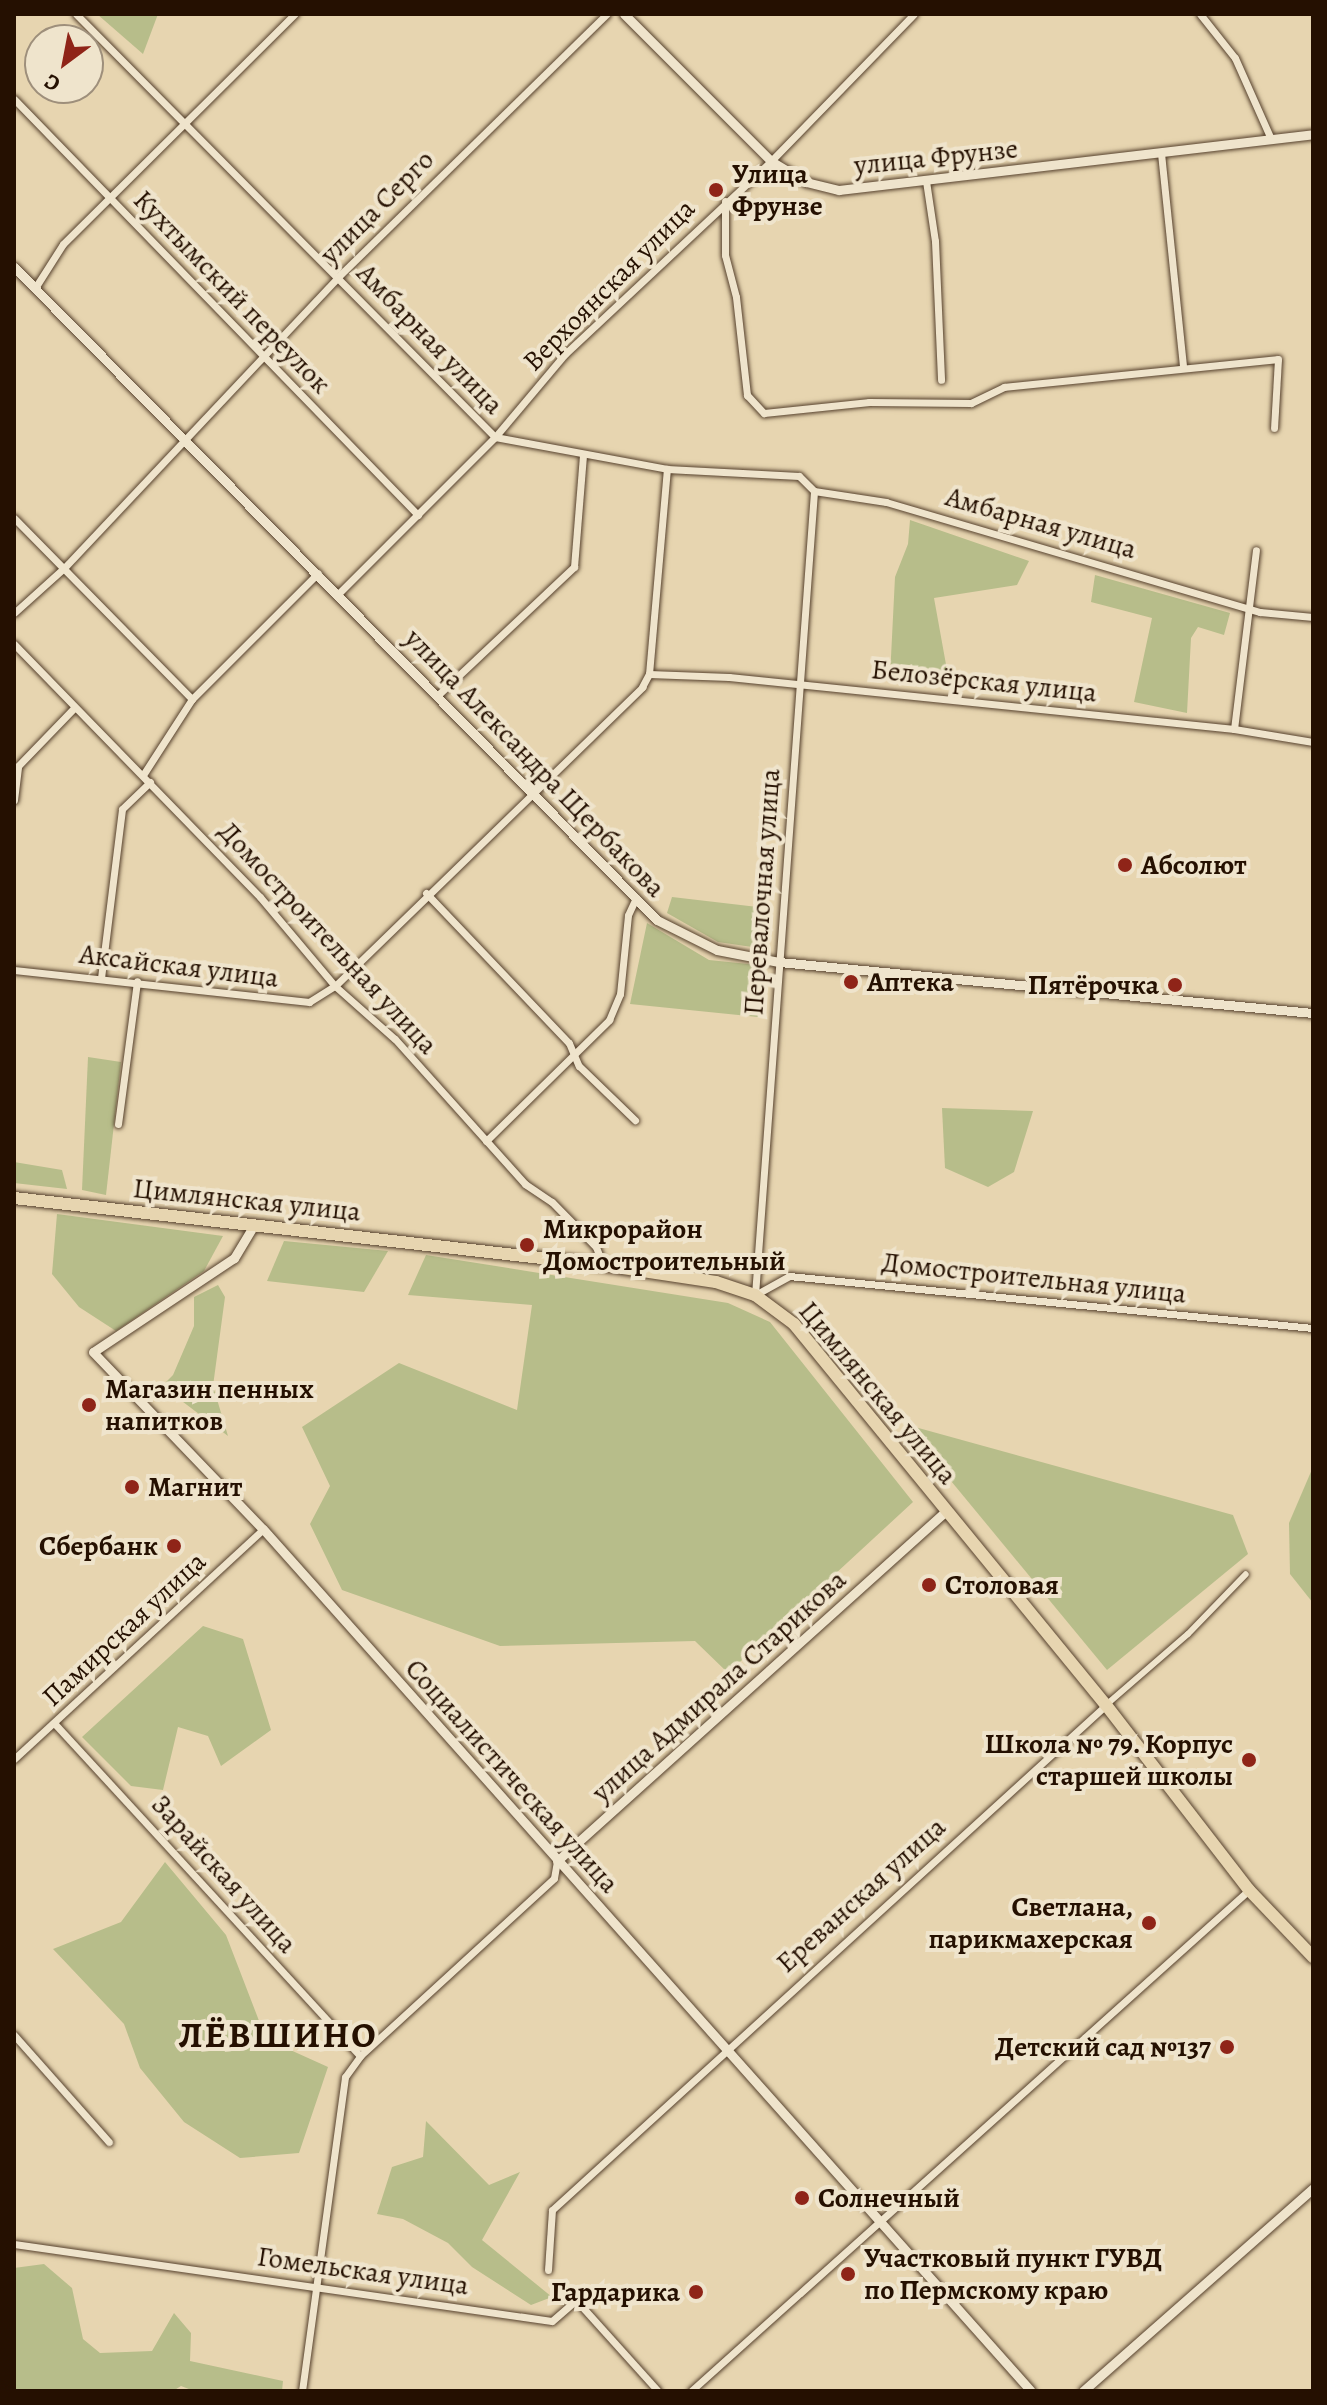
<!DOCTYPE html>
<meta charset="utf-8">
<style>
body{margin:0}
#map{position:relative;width:1327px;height:2405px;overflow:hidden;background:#e7d5b0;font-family:Alegreya,serif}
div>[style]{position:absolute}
.green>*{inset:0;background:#b7bd8a}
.roads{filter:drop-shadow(0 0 2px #56412d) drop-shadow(0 0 2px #56412d)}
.pedestrian>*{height:6px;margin:-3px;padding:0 3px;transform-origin:3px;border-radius:3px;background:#efe4cc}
.minor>*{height:7px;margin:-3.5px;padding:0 3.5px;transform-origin:3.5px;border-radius:3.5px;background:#efe4cc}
.tertiary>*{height:9px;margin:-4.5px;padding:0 4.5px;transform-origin:4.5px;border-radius:4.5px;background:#efe4cc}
.primary>*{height:12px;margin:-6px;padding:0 6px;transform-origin:6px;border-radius:6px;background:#e7d5b0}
.dots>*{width:22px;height:22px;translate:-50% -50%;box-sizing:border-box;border:4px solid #efe4cc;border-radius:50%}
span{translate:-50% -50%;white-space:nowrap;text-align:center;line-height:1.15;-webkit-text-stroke:8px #efe4cc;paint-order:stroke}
.street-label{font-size:28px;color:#251001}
.poi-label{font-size:28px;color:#251001;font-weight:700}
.left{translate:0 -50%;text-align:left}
.right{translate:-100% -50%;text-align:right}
.district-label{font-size:36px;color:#251001;font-weight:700;letter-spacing:2px}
.frame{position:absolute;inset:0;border:16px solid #251001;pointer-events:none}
.north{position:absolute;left:24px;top:24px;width:80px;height:80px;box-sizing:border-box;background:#efe4cc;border:2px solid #9e8f7b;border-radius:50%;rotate:212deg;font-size:22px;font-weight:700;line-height:32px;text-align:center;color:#251001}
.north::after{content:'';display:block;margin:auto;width:28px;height:36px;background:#8f2418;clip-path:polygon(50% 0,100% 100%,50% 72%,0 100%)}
</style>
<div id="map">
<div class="green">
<i style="clip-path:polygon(97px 14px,158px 14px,143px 54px)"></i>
<i style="clip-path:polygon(910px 520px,1029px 561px,1017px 585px,934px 598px,947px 670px,890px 677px,895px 577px,908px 544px)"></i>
<i style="clip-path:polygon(1095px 575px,1230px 613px,1224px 635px,1198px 627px,1191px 638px,1187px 713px,1134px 702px,1152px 618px,1091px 602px)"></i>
<i style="clip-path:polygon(672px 897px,767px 908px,759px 948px,718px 942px,667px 913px)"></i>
<i style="clip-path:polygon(647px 923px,709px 960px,758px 965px,758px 1017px,630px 1004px)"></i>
<i style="clip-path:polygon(88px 1057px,121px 1062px,106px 1195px,82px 1190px)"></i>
<i style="clip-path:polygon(942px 1108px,1033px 1111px,1014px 1172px,988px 1187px,945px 1168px)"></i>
<i style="clip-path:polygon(14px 1162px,62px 1170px,67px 1189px,14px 1183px)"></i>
<i style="clip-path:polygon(57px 1214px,223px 1236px,204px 1271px,116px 1331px,79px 1307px,52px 1274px)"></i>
<i style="clip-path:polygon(284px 1241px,388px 1251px,364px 1292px,267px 1281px)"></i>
<i style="clip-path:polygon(426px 1255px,728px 1303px,770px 1322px,913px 1502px,728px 1673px,695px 1641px,500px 1646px,342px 1590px,310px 1524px,330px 1486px,302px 1427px,399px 1363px,517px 1410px,532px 1305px,408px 1295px)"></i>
<i style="clip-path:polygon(218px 1285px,225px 1297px,213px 1386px,228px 1436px,162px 1386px,173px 1375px,194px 1326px,194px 1297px)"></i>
<i style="clip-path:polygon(904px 1424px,1233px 1515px,1248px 1554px,1107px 1670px)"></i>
<i style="clip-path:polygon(1313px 1467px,1313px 1603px,1290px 1574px,1289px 1523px)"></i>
<i style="clip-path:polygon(203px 1626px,243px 1639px,271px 1730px,221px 1766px,208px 1736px,178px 1727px,163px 1790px,131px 1786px,82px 1737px)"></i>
<i style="clip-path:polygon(165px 1862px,226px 1935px,266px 2039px,328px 2067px,299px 2153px,240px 2158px,184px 2122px,140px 2068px,124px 2024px,53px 1949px,121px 1922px)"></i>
<i style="clip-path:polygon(426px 2121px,489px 2185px,520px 2172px,482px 2240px,552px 2297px,531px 2305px,472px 2267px,448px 2243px,403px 2219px,377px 2214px,392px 2167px,423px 2157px)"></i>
<i style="clip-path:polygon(44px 2264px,72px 2288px,83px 2339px,100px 2353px,152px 2351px,174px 2313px,191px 2333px,190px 2361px,283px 2381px,282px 2391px,194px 2391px,181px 2386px,173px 2391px,14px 2391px,14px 2268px)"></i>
</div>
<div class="roads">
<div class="pedestrian">
<i style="left:1106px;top:1705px;width:108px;rotate:-40.9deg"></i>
<i style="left:1188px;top:1634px;width:83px;rotate:-46deg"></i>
</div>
<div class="minor">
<i style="left:76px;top:14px;width:595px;rotate:45.27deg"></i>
<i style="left:495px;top:437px;width:175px;rotate:10.5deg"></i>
<i style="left:667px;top:469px;width:132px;rotate:3deg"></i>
<i style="left:799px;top:476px;width:21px;rotate:45deg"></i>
<i style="left:814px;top:491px;width:73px;rotate:8.7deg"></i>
<i style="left:886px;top:502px;width:390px;rotate:16.4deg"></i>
<i style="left:1260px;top:612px;width:53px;rotate:5.4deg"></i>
<i style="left:1200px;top:14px;width:56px;rotate:51.5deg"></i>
<i style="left:1235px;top:58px;width:89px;rotate:66deg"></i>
<i style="left:14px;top:99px;width:580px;rotate:45.84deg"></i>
<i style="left:1161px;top:153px;width:215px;rotate:84.1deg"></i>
<i style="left:926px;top:181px;width:61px;rotate:81.5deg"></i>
<i style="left:935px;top:241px;width:139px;rotate:87.5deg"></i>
<i style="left:725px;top:201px;width:54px;rotate:90deg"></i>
<i style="left:725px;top:255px;width:43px;rotate:75.3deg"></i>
<i style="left:736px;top:297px;width:99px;rotate:83.6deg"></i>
<i style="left:747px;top:395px;width:25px;rotate:47deg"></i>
<i style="left:764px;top:413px;width:106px;rotate:-6deg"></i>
<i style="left:869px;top:402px;width:102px;rotate:0.6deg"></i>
<i style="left:971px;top:403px;width:37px;rotate:-26deg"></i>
<i style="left:1004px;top:387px;width:275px;rotate:-5.8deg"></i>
<i style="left:1278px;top:359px;width:69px;rotate:93.3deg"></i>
<i style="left:35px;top:288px;width:52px;rotate:-57.5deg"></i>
<i style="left:63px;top:244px;width:327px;rotate:-44.8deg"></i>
<i style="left:14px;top:518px;width:254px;rotate:45.5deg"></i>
<i style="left:339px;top:593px;width:221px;rotate:-45deg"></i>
<i style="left:495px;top:437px;width:109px;rotate:-49.9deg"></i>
<i style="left:565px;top:354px;width:282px;rotate:-43.1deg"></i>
<i style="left:771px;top:161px;width:205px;rotate:-45.8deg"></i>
<i style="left:14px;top:613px;width:67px;rotate:-42deg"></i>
<i style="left:64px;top:568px;width:400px;rotate:-46.7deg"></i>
<i style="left:338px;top:277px;width:376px;rotate:-44.4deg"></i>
<i style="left:14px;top:644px;width:353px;rotate:45.8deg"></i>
<i style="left:260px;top:897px;width:116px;rotate:49.9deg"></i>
<i style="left:335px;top:986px;width:80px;rotate:41.5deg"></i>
<i style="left:395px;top:1039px;width:195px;rotate:48.1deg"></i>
<i style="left:525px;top:1184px;width:32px;rotate:34deg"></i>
<i style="left:552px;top:1202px;width:63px;rotate:45.6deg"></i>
<i style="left:596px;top:1247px;width:19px;rotate:69deg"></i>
<i style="left:649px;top:674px;width:80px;rotate:2.1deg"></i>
<i style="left:729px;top:677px;width:508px;rotate:5.88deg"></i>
<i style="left:1234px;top:729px;width:80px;rotate:9.3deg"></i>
<i style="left:438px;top:695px;width:187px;rotate:-43.3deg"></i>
<i style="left:574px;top:567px;width:112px;rotate:-85.4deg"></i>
<i style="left:1234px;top:729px;width:180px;rotate:-83deg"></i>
<i style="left:143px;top:775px;width:90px;rotate:-57.2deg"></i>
<i style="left:192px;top:699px;width:178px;rotate:-45deg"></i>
<i style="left:14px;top:800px;width:34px;rotate:-83deg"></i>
<i style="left:18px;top:766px;width:81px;rotate:-46deg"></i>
<i style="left:426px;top:893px;width:207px;rotate:46.4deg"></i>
<i style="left:569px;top:1043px;width:25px;rotate:67deg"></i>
<i style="left:579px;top:1066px;width:78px;rotate:44deg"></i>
<i style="left:14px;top:970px;width:297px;rotate:6.2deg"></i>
<i style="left:309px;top:1002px;width:31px;rotate:-32deg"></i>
<i style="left:335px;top:986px;width:429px;rotate:-44.2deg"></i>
<i style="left:642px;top:687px;width:15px;rotate:-62deg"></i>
<i style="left:649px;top:674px;width:206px;rotate:-85deg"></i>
<i style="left:101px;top:978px;width:170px;rotate:-82.9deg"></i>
<i style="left:122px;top:809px;width:39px;rotate:-44deg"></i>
<i style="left:118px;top:1124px;width:144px;rotate:-82.4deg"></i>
<i style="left:486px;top:1141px;width:173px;rotate:-44.5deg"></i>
<i style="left:609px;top:1020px;width:28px;rotate:-67deg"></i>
<i style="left:620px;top:994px;width:79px;rotate:-84.2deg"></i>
<i style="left:628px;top:915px;width:19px;rotate:-65deg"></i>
<i style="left:755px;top:1295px;width:806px;rotate:-85.8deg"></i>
<i style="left:755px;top:1295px;width:39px;rotate:-29deg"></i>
<i style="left:789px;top:1276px;width:527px;rotate:5.67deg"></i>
<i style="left:54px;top:1723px;width:452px;rotate:47.4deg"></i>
<i style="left:14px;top:1759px;width:339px;rotate:-42.7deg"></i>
<i style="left:14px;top:2035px;width:143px;rotate:48.4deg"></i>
<i style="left:14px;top:2244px;width:543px;rotate:8.15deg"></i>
<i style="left:552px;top:2321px;width:32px;rotate:-41deg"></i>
<i style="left:576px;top:2300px;width:122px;rotate:48deg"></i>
<i style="left:548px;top:2270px;width:60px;rotate:-86.2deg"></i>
<i style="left:552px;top:2210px;width:750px;rotate:-42.35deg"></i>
<i style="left:302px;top:2391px;width:317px;rotate:-82.2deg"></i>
<i style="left:345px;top:2077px;width:26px;rotate:-54deg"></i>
<i style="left:360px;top:2056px;width:263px;rotate:-42.5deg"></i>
<i style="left:554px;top:1878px;width:17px;rotate:-80deg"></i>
<i style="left:691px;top:2391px;width:750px;rotate:-41.92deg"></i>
</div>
<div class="tertiary">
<i style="left:624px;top:14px;width:208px;rotate:45deg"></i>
<i style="left:771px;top:161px;width:41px;rotate:31deg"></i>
<i style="left:806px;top:182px;width:34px;rotate:14deg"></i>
<i style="left:839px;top:190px;width:477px;rotate:-6.7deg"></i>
<i style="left:14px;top:267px;width:916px;rotate:45.44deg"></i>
<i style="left:657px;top:920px;width:67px;rotate:26.6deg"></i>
<i style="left:717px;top:950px;width:63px;rotate:11deg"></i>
<i style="left:779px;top:962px;width:536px;rotate:5.46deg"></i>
<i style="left:254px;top:1225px;width:39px;rotate:121deg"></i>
<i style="left:234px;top:1258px;width:169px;rotate:146.3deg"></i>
<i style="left:93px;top:1352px;width:245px;rotate:46.2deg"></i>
<i style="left:263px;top:1529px;width:1154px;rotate:48.3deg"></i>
<i style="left:557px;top:1861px;width:523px;rotate:-41.98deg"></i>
<i style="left:1083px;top:2391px;width:307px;rotate:-41.4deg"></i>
</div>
<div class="primary">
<i style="left:14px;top:1198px;width:593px;rotate:6.49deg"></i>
<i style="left:603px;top:1265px;width:114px;rotate:8.6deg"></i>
<i style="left:716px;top:1282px;width:41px;rotate:18.4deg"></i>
<i style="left:755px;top:1295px;width:49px;rotate:36.6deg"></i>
<i style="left:794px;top:1324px;width:492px;rotate:50.7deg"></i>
<i style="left:1106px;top:1705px;width:234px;rotate:52.3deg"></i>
<i style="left:1249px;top:1890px;width:93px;rotate:46.3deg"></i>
</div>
</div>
<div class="dots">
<i style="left:716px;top:190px;background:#8f2418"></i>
<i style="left:1125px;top:865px;background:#8f2418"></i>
<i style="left:851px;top:982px;background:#8f2418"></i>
<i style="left:1175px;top:985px;background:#8f2418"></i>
<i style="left:527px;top:1245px;background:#8f2418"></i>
<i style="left:89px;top:1405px;background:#8f2418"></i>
<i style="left:132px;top:1487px;background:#8f2418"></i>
<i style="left:174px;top:1546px;background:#8f2418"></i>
<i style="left:929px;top:1585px;background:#8f2418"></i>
<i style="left:1249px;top:1760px;background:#8f2418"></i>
<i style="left:1149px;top:1923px;background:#8f2418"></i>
<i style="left:1227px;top:2047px;background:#8f2418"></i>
<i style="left:802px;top:2198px;background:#8f2418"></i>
<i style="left:848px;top:2274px;background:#8f2418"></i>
<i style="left:696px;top:2292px;background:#8f2418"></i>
</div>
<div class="street-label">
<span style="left:936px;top:157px;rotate:-6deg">улица Фрунзе</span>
<span style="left:377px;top:207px;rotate:-45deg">улица Серго</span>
<span style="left:609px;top:285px;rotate:-45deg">Верхоянская улица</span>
<span style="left:232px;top:292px;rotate:46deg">Кухтымский переулок</span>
<span style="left:430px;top:339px;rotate:46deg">Амбарная улица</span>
<span style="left:1041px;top:523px;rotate:16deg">Амбарная улица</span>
<span style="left:984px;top:681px;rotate:6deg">Белозёрская улица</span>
<span style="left:535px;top:763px;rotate:46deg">улица Александра Щербакова</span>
<span style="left:762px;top:892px;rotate:-86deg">Перевалочная улица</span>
<span style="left:328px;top:938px;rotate:47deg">Домостроительная улица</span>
<span style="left:179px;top:966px;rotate:7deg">Аксайская улица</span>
<span style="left:247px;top:1200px;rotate:6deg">Цимлянская улица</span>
<span style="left:1034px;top:1278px;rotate:6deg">Домостроительная улица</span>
<span style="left:878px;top:1393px;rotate:50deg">Цимлянская улица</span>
<span style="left:124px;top:1629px;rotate:-43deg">Памирская улица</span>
<span style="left:719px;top:1686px;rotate:-42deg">улица Адмирала Старикова</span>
<span style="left:512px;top:1776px;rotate:48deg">Социалистическая улица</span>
<span style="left:224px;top:1874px;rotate:48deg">Зарайская улица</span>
<span style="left:861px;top:1895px;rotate:-42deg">Ереванская улица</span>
<span style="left:363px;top:2271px;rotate:8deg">Гомельская улица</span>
</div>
<div class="poi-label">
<span class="left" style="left:732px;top:190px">Улица<br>Фрунзе</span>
<span class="left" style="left:1141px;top:865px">Абсолют</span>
<span class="left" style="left:867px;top:982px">Аптека</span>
<span class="right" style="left:1159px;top:985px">Пятёрочка</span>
<span class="left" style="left:543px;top:1245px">Микрорайон<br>Домостроительный</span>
<span class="left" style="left:105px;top:1405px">Магазин пенных<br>напитков</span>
<span class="left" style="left:148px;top:1487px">Магнит</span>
<span class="right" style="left:158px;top:1546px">Сбербанк</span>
<span class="left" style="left:945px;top:1585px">Столовая</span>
<span class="right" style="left:1233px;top:1760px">Школа № 79. Корпус<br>старшей школы</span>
<span class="right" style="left:1133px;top:1923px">Светлана,<br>парикмахерская</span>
<span class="right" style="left:1211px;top:2047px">Детский сад №137</span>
<span class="left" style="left:818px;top:2198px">Солнечный</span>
<span class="left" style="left:864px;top:2274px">Участковый пункт ГУВД<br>по Пермскому краю</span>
<span class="right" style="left:680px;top:2292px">Гардарика</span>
</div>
<div class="district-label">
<span style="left:278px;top:2035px">ЛЁВШИНО</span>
</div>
<div class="frame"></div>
<div class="north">С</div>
</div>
